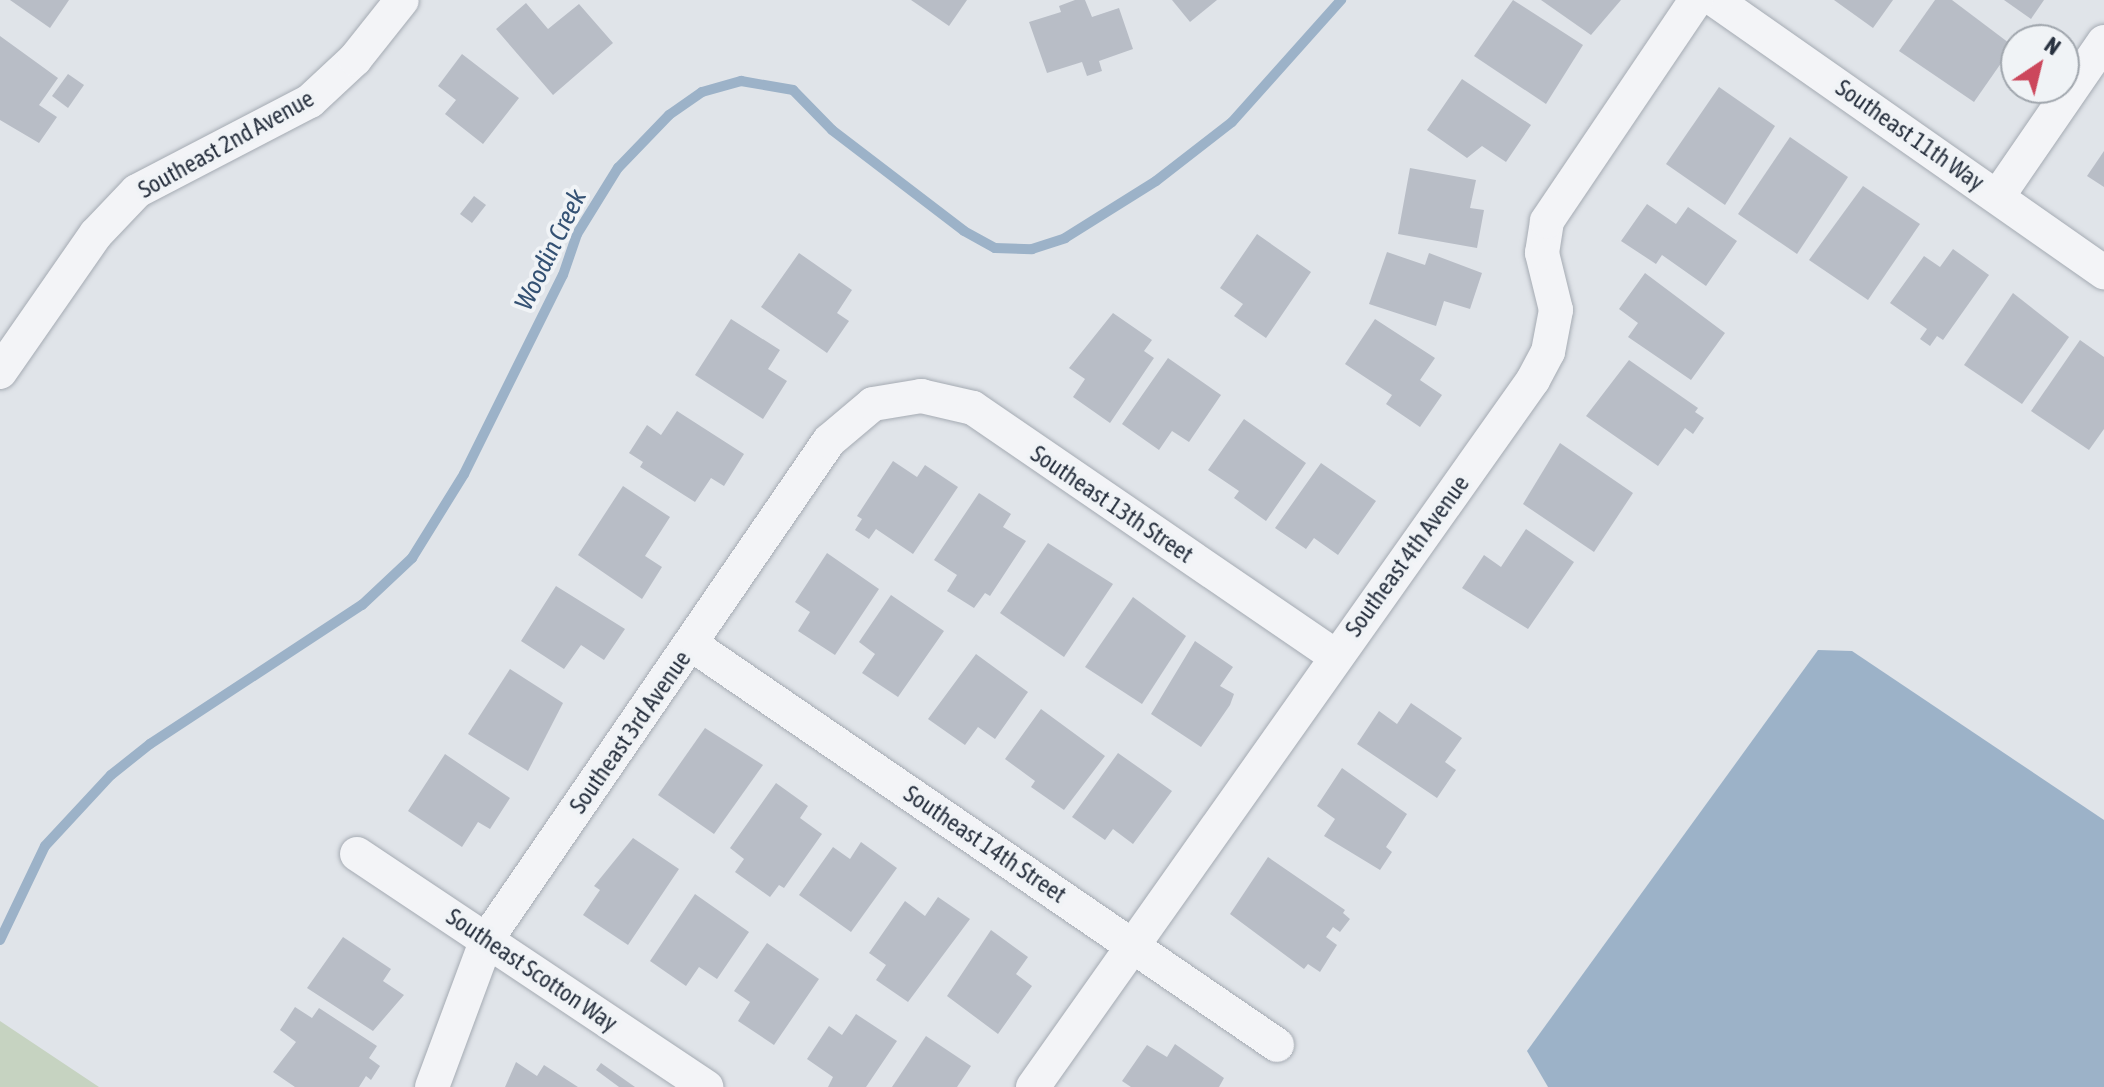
<!DOCTYPE html>
<style>
body{margin:0}
#map{position:relative;width:2104px;height:1087px;overflow:hidden;background:#e0e4e9;font-family:"Asap Condensed",sans-serif}
div>[style]{position:absolute}
.green>*{inset:0;background:#c6d3c1}
.water>*{inset:0;background:#9cb2c8}
.stream>*{height:10px;margin:-5px;padding:0 5px;transform-origin:5px;border-radius:5px;background:#9cb2c8}
.building>*{inset:0;background:#b8bdc6}
.roads{filter:drop-shadow(0 0 2px #a5abb3) drop-shadow(0 0 2px #a5abb3)}
.minor>*{height:34px;margin:-17px;padding:0 17px;transform-origin:17px;border-radius:17px;background:#f3f4f7}
span{translate:-50% -50%;white-space:nowrap;text-align:center;line-height:1.15;-webkit-text-stroke:8px #f0f3f6;paint-order:stroke}
.street-label{font-size:24px;color:#293240}
.water-label{font-size:26px;color:#345173;font-style:italic}
.north{position:absolute;left:2000px;top:24px;width:80px;height:80px;box-sizing:border-box;background:#f0f3f6;border:2px solid #a0a6ad;border-radius:50%;rotate:35deg;font-size:22px;font-weight:700;line-height:32px;text-align:center;color:#293240}
.north::after{content:'';display:block;margin:auto;width:28px;height:36px;background:#cc475c;clip-path:polygon(50% 0,100% 100%,50% 72%,0 100%)}
</style>
<div id="map">
<div class="green">
<i style="clip-path:polygon(0 1021px,99px 1087px,0 1087px)"></i>
</div>
<div class="water">
<i style="clip-path:polygon(1818px 650px,1852px 651px,2104px 820px,2104px 1087px,1548px 1087px,1527px 1051px)"></i>
</div>
<div class="stream">
<i style="left:0;top:940px;width:104px;rotate:-64.4deg"></i>
<i style="left:45px;top:846px;width:97px;rotate:-47.1deg"></i>
<i style="left:111px;top:775px;width:50px;rotate:-38.5deg"></i>
<i style="left:150px;top:744px;width:254px;rotate:-33.3deg"></i>
<i style="left:362px;top:605px;width:69px;rotate:-43.2deg"></i>
<i style="left:412px;top:558px;width:99px;rotate:-58.2deg"></i>
<i style="left:464px;top:474px;width:222px;rotate:-63.6deg"></i>
<i style="left:563px;top:275px;width:43px;rotate:-71.1deg"></i>
<i style="left:577px;top:234px;width:78px;rotate:-58.2deg"></i>
<i style="left:618px;top:168px;width:74px;rotate:-46.1deg"></i>
<i style="left:669px;top:115px;width:40px;rotate:-34.9deg"></i>
<i style="left:702px;top:92px;width:41px;rotate:-15.8deg"></i>
<i style="left:741px;top:81px;width:53px;rotate:9.8deg"></i>
<i style="left:793px;top:90px;width:56px;rotate:45.7deg"></i>
<i style="left:832px;top:130px;width:166px;rotate:37.4deg"></i>
<i style="left:964px;top:231px;width:35px;rotate:29deg"></i>
<i style="left:995px;top:248px;width:37px;rotate:2deg"></i>
<i style="left:1032px;top:249px;width:35px;rotate:-18deg"></i>
<i style="left:1065px;top:238px;width:107px;rotate:-32.1deg"></i>
<i style="left:1156px;top:181px;width:96px;rotate:-37.8deg"></i>
<i style="left:1232px;top:122px;width:164px;rotate:-48.2deg"></i>
</div>
<div class="building">
<i style="clip-path:polygon(10px 0,69px 0,50px 28px)"></i>
<i style="clip-path:polygon(911px 0,967px 0,949px 26px)"></i>
<i style="clip-path:polygon(1075px 0,1085px 0,1092px 17px,1119px 8px,1133px 49px,1099px 61px,1102px 71px,1087px 76px,1082px 62px,1047px 73px,1029px 22px,1061px 12px,1059px 6px)"></i>
<i style="clip-path:polygon(1172px 0,1217px 0,1190px 22px)"></i>
<i style="clip-path:polygon(1513px 0,1583px 45px,1546px 104px,1474px 56px)"></i>
<i style="clip-path:polygon(1541px 0,1621px 0,1591px 35px)"></i>
<i style="clip-path:polygon(1834px 0,1893px 0,1873px 28px)"></i>
<i style="clip-path:polygon(1935px 0,1952px 0,2013px 46px,1974px 102px,1899px 51px)"></i>
<i style="clip-path:polygon(2004px 0,2044px 0,2031px 19px)"></i>
<i style="clip-path:polygon(526px 3px,548px 29px,579px 4px,613px 43px,553px 95px,496px 29px)"></i>
<i style="clip-path:polygon(0 36px,58px 78px,39px 105px,57px 117px,39px 143px,0 120px)"></i>
<i style="clip-path:polygon(462px 54px,519px 98px,483px 144px,445px 114px,456px 100px,438px 86px)"></i>
<i style="clip-path:polygon(68px 74px,84px 85px,68px 108px,52px 96px)"></i>
<i style="clip-path:polygon(1462px 79px,1531px 125px,1506px 162px,1482px 146px,1467px 158px,1427px 130px)"></i>
<i style="clip-path:polygon(1719px 87px,1775px 126px,1725px 205px,1666px 164px)"></i>
<i style="clip-path:polygon(1790px 137px,1848px 177px,1797px 254px,1738px 214px)"></i>
<i style="clip-path:polygon(2104px 151px,2104px 187px,2087px 176px)"></i>
<i style="clip-path:polygon(1410px 168px,1476px 180px,1470px 208px,1484px 210px,1477px 248px,1398px 234px)"></i>
<i style="clip-path:polygon(1863px 186px,1920px 224px,1868px 300px,1809px 260px)"></i>
<i style="clip-path:polygon(474px 196px,486px 205px,472px 223px,460px 214px)"></i>
<i style="clip-path:polygon(1647px 204px,1676px 224px,1688px 207px,1737px 241px,1706px 286px,1662px 255px,1656px 264px,1621px 241px)"></i>
<i style="clip-path:polygon(1257px 234px,1311px 272px,1266px 338px,1234px 316px,1243px 304px,1220px 288px)"></i>
<i style="clip-path:polygon(1953px 249px,1989px 275px,1943px 340px,1937px 336px,1930px 346px,1920px 339px,1927px 329px,1890px 303px,1924px 256px,1940px 267px)"></i>
<i style="clip-path:polygon(1387px 252px,1425px 265px,1429px 253px,1482px 273px,1470px 309px,1444px 301px,1436px 326px,1369px 304px)"></i>
<i style="clip-path:polygon(799px 253px,852px 290px,837px 313px,849px 321px,827px 353px,761px 307px)"></i>
<i style="clip-path:polygon(1645px 273px,1725px 333px,1691px 380px,1628px 337px,1638px 323px,1619px 309px)"></i>
<i style="clip-path:polygon(2013px 293px,2069px 337px,2022px 404px,1964px 365px)"></i>
<i style="clip-path:polygon(1113px 313px,1152px 340px,1144px 351px,1154px 358px,1110px 423px,1073px 397px,1085px 379px,1069px 368px)"></i>
<i style="clip-path:polygon(731px 319px,780px 350px,768px 369px,787px 381px,763px 419px,695px 375px)"></i>
<i style="clip-path:polygon(1375px 319px,1435px 358px,1420px 380px,1442px 395px,1420px 427px,1386px 404px,1392px 395px,1345px 364px)"></i>
<i style="clip-path:polygon(2080px 340px,2104px 357px,2104px 429px,2089px 450px,2031px 411px)"></i>
<i style="clip-path:polygon(1168px 358px,1221px 395px,1189px 442px,1172px 431px,1159px 450px,1122px 424px)"></i>
<i style="clip-path:polygon(1629px 360px,1698px 408px,1695px 412px,1704px 418px,1693px 434px,1685px 428px,1658px 466px,1586px 416px)"></i>
<i style="clip-path:polygon(677px 411px,744px 454px,724px 486px,711px 478px,695px 502px,640px 467px,643px 462px,629px 453px,647px 425px,661px 435px)"></i>
<i style="clip-path:polygon(1244px 419px,1306px 463px,1266px 521px,1234px 498px,1239px 491px,1208px 470px)"></i>
<i style="clip-path:polygon(1560px 443px,1633px 493px,1594px 552px,1523px 504px)"></i>
<i style="clip-path:polygon(893px 461px,917px 477px,925px 465px,958px 487px,913px 554px,876px 529px,869px 539px,855px 530px,862px 519px,857px 516px)"></i>
<i style="clip-path:polygon(1321px 463px,1376px 501px,1338px 555px,1314px 538px,1306px 549px,1275px 528px)"></i>
<i style="clip-path:polygon(623px 486px,670px 517px,645px 556px,662px 567px,642px 599px,578px 555px)"></i>
<i style="clip-path:polygon(979px 493px,1011px 514px,1003px 527px,1026px 541px,990px 596px,985px 593px,974px 608px,947px 591px,957px 575px,934px 560px)"></i>
<i style="clip-path:polygon(1526px 529px,1574px 562px,1528px 629px,1462px 588px,1484px 555px,1501px 567px)"></i>
<i style="clip-path:polygon(1048px 543px,1113px 584px,1064px 657px,1000px 613px)"></i>
<i style="clip-path:polygon(827px 553px,879px 589px,835px 655px,798px 631px,810px 612px,795px 602px)"></i>
<i style="clip-path:polygon(556px 586px,625px 629px,604px 660px,581px 645px,564px 669px,521px 641px)"></i>
<i style="clip-path:polygon(891px 595px,944px 631px,898px 697px,862px 673px,875px 654px,859px 642px)"></i>
<i style="clip-path:polygon(1133px 597px,1186px 636px,1142px 704px,1085px 667px)"></i>
<i style="clip-path:polygon(1195px 641px,1233px 667px,1220px 686px,1234px 694px,1230px 705px,1201px 747px,1151px 714px)"></i>
<i style="clip-path:polygon(976px 654px,1028px 692px,995px 739px,978px 727px,965px 745px,928px 719px)"></i>
<i style="clip-path:polygon(510px 669px,563px 703px,528px 771px,468px 734px)"></i>
<i style="clip-path:polygon(1411px 703px,1462px 738px,1445px 762px,1456px 770px,1437px 798px,1357px 744px,1379px 711px,1397px 724px)"></i>
<i style="clip-path:polygon(1041px 709px,1105px 756px,1064px 810px,1031px 787px,1035px 781px,1005px 759px)"></i>
<i style="clip-path:polygon(705px 728px,763px 765px,714px 834px,658px 795px)"></i>
<i style="clip-path:polygon(1118px 753px,1172px 791px,1133px 844px,1113px 829px,1105px 840px,1072px 817px)"></i>
<i style="clip-path:polygon(445px 754px,510px 798px,490px 829px,478px 822px,462px 847px,408px 811px)"></i>
<i style="clip-path:polygon(1342px 768px,1407px 814px,1386px 847px,1392px 852px,1380px 870px,1324px 836px,1335px 819px,1317px 806px)"></i>
<i style="clip-path:polygon(776px 783px,808px 806px,800px 818px,822px 834px,784px 888px,779px 885px,770px 897px,735px 872px,744px 859px,730px 848px)"></i>
<i style="clip-path:polygon(633px 838px,679px 869px,628px 945px,583px 915px,600px 890px,594px 886px)"></i>
<i style="clip-path:polygon(861px 842px,897px 868px,851px 932px,799px 895px,833px 847px,850px 859px)"></i>
<i style="clip-path:polygon(1268px 857px,1345px 910px,1343px 913px,1350px 919px,1340px 932px,1333px 927px,1326px 937px,1337px 945px,1320px 972px,1308px 964px,1304px 969px,1230px 914px)"></i>
<i style="clip-path:polygon(695px 894px,749px 932px,717px 979px,699px 967px,686px 986px,650px 961px)"></i>
<i style="clip-path:polygon(938px 897px,970px 919px,908px 1002px,876px 980px,886px 965px,869px 953px,905px 901px,925px 916px)"></i>
<i style="clip-path:polygon(991px 930px,1028px 957px,1016px 974px,1032px 986px,998px 1034px,947px 996px)"></i>
<i style="clip-path:polygon(343px 937px,391px 969px,383px 981px,404px 995px,373px 1031px,307px 988px)"></i>
<i style="clip-path:polygon(767px 943px,819px 979px,774px 1045px,738px 1021px,750px 1002px,734px 991px)"></i>
<i style="clip-path:polygon(295px 1007px,312px 1018px,319px 1008px,377px 1046px,369px 1058px,380px 1066px,371px 1080px,366px 1076px,359px 1087px,295px 1087px,273px 1072px,296px 1042px,280px 1030px)"></i>
<i style="clip-path:polygon(856px 1014px,897px 1041px,866px 1087px,828px 1087px,833px 1077px,807px 1059px,829px 1026px,842px 1035px)"></i>
<i style="clip-path:polygon(926px 1036px,971px 1066px,957px 1087px,892px 1087px)"></i>
<i style="clip-path:polygon(1175px 1044px,1224px 1078px,1219px 1087px,1131px 1087px,1122px 1081px,1147px 1045px,1167px 1057px)"></i>
<i style="clip-path:polygon(516px 1062px,537px 1076px,544px 1065px,578px 1087px,505px 1087px)"></i>
<i style="clip-path:polygon(601px 1063px,635px 1087px,619px 1087px,596px 1070px)"></i>
</div>
<div class="roads">
<div class="minor">
<i style="left:1715px;top:0;width:475px;rotate:35deg"></i>
<i style="left:1998px;top:196px;width:187px;rotate:-55.5deg"></i>
<i style="left:0;top:372px;width:168px;rotate:-55.2deg"></i>
<i style="left:96px;top:234px;width:59px;rotate:-46.4deg"></i>
<i style="left:137px;top:191px;width:195px;rotate:-27.5deg"></i>
<i style="left:310px;top:101px;width:62px;rotate:-43deg"></i>
<i style="left:355px;top:59px;width:75px;rotate:-51.5deg"></i>
<i style="left:691px;top:644px;width:710px;rotate:34.38deg"></i>
<i style="left:357px;top:854px;width:420px;rotate:33.7deg"></i>
<i style="left:432px;top:1087px;width:158px;rotate:-69.6deg"></i>
<i style="left:487px;top:939px;width:604px;rotate:-55.52deg"></i>
<i style="left:829px;top:441px;width:57px;rotate:-40.1deg"></i>
<i style="left:873px;top:404px;width:49px;rotate:-9.5deg"></i>
<i style="left:921px;top:396px;width:53px;rotate:13deg"></i>
<i style="left:973px;top:408px;width:439px;rotate:34.4deg"></i>
<i style="left:1033px;top:1087px;width:866px;rotate:-54.73deg"></i>
<i style="left:1533px;top:380px;width:32px;rotate:-62deg"></i>
<i style="left:1548px;top:352px;width:43px;rotate:-79.2deg"></i>
<i style="left:1556px;top:310px;width:59px;rotate:-103.8deg"></i>
<i style="left:1542px;top:253px;width:32px;rotate:-81deg"></i>
<i style="left:1547px;top:221px;width:267px;rotate:-56deg"></i>
</div>
</div>
<div class="street-label">
<span style="left:1910px;top:135px;rotate:35deg">Southeast 11th Way</span>
<span style="left:226px;top:144px;rotate:-29deg">Southeast 2nd Avenue</span>
<span style="left:1112px;top:504px;rotate:34deg">Southeast 13th Street</span>
<span style="left:1407px;top:556px;rotate:-54deg">Southeast 4th Avenue</span>
<span style="left:630px;top:732px;rotate:-55deg">Southeast 3rd Avenue</span>
<span style="left:985px;top:844px;rotate:34deg">Southeast 14th Street</span>
<span style="left:532px;top:970px;rotate:34deg">Southeast Scotton Way</span>
</div>
<div class="water-label">
<span style="left:551px;top:250px;rotate:-64deg">Woodin Creek</span>
</div>
<div class="north">N</div>
</div>
